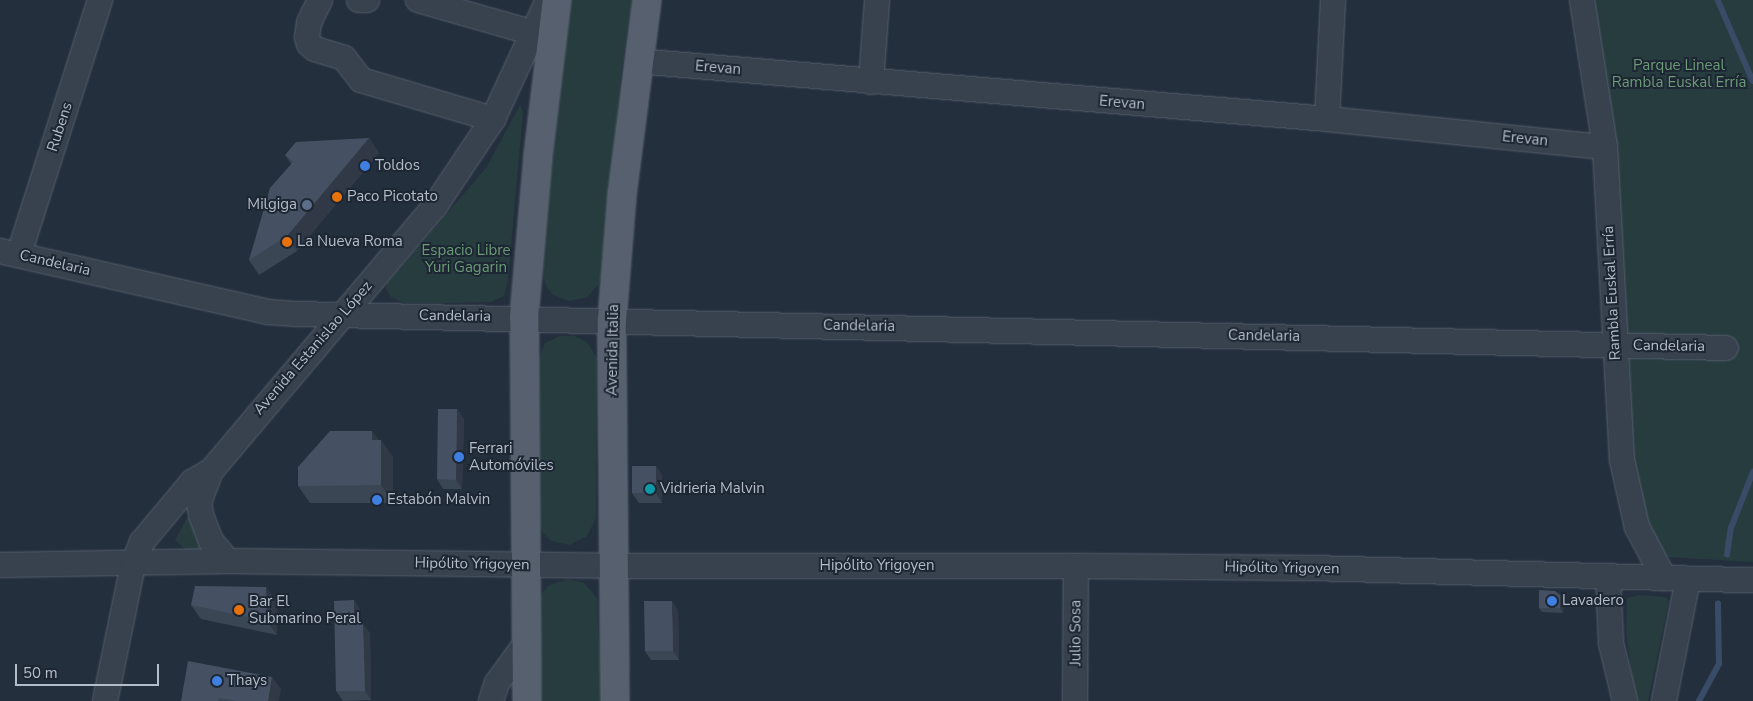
<!DOCTYPE html>
<meta charset="utf-8">
<style>
body{margin:0}
#map{position:relative;width:1753px;height:701px;overflow:hidden;background:#242f3e;font-family:"Nunito Sans",sans-serif}
div>[style]{position:absolute}
.green>*{inset:0;background:#263c3f}
.stream>*{height:5.5px;margin:-2.75px;padding:0 2.75px;transform-origin:2.75px;border-radius:2.75px;background:#394c67}
.roads{filter:drop-shadow(0 0 1px #565f6c) drop-shadow(0 0 1px #565f6c)}
.minor>*{height:24px;margin:-12px;padding:0 12px;transform-origin:12px;border-radius:12px;background:#38414e}
.major>*{height:28px;margin:-14px;padding:0 14px;transform-origin:14px;border-radius:14px;background:#56606e}
.wall>*{inset:0;background:#3b4654}
.shaded-wall>*{inset:0;background:#303945}
.building>*{inset:0;background:#455162}
.dots>*{width:14px;height:14px;translate:-50% -50%;box-sizing:border-box;border:2px solid #1d2633;border-radius:50%}
span{translate:-50% -50%;white-space:nowrap;text-align:center;line-height:1.15;-webkit-text-stroke:4px #1d2633;paint-order:stroke}
.park-label{font-size:15px;color:#6b9a76}
.street-label{font-size:15px;color:#b4bcc9}
.poi-label{font-size:15px;color:#b4bcc9}
.left{translate:0 -50%;text-align:left}
.right{translate:-100% -50%;text-align:right}
.scale{position:absolute;left:15px;top:664px;width:144px;height:22px;box-sizing:border-box;border:2px solid #b4bcc9;border-top:0;padding-left:6px;font-size:15px;line-height:18px;white-space:nowrap;color:#b4bcc9;-webkit-text-stroke:4px #1d2633;paint-order:stroke}
</style>
<div id="map">
<div class="green">
<i style="clip-path:polygon(569px 0,632px 0,622px 66px,601px 276px,599px 284px,587px 297px,569px 301px,553px 295px,546px 286px,541px 266px)"></i>
<i style="clip-path:polygon(1591px 0,1753px 0,1753px 562px,1666px 557px,1643px 515px,1629px 431px)"></i>
<i style="clip-path:polygon(520px 105px,523px 112px,508px 280px,504px 296px,491px 302px,447px 303px,404px 303px,391px 297px,386px 289px,387px 283px,486px 168px)"></i>
<i style="clip-path:polygon(560px 336px,574px 336px,587px 342px,597px 358px,596px 518px,587px 536px,570px 545px,551px 541px,539px 528px,537px 362px,545px 343px)"></i>
<i style="clip-path:polygon(187px 518px,190px 518px,206px 550px,188px 552px,175px 540px)"></i>
<i style="clip-path:polygon(568px 579px,584px 583px,597px 598px,601px 701px,541px 701px,537px 611px,540px 595px,549px 585px)"></i>
<i style="clip-path:polygon(1639px 595px,1666px 597px,1669px 601px,1648px 701px,1635px 701px,1626px 630px,1627px 598px)"></i>
</div>
<div class="stream">
<i style="left:1718px;top:0;width:88px;rotate:66.6deg"></i>
<i style="left:1727px;top:555px;width:27px;rotate:-82deg"></i>
<i style="left:1731px;top:528px;width:60px;rotate:-68.6deg"></i>
<i style="left:1699px;top:701px;width:42px;rotate:-61.6deg"></i>
<i style="left:1719px;top:664px;width:60px;rotate:-91deg"></i>
</div>
<div class="roads">
<div class="minor">
<i style="left:320px;top:0;width:25px;rotate:116deg"></i>
<i style="left:309px;top:23px;width:14px;rotate:98deg"></i>
<i style="left:307px;top:37px;width:7px;rotate:74deg"></i>
<i style="left:309px;top:44px;width:8px;rotate:40deg"></i>
<i style="left:315px;top:49px;width:30px;rotate:17deg"></i>
<i style="left:344px;top:58px;width:28px;rotate:52deg"></i>
<i style="left:361px;top:80px;width:138px;rotate:16.5deg"></i>
<i style="left:359px;top:0;width:8px"></i>
<i style="left:418px;top:0;width:121px;rotate:15.9deg"></i>
<i style="left:1582px;top:0;width:149px;rotate:81.1deg"></i>
<i style="left:1605px;top:147px;width:313px;rotate:86.9deg"></i>
<i style="left:1622px;top:460px;width:69px;rotate:77.4deg"></i>
<i style="left:1637px;top:527px;width:58px;rotate:62.1deg"></i>
<i style="left:637px;top:61px;width:692px;rotate:4.8deg"></i>
<i style="left:1327px;top:119px;width:279px;rotate:5.8deg"></i>
<i style="left:871px;top:82px;width:82px;rotate:-85.8deg"></i>
<i style="left:1327px;top:119px;width:119px;rotate:-87.1deg"></i>
<i style="left:0;top:251px;width:275px;rotate:12.8deg"></i>
<i style="left:268px;top:312px;width:27px;rotate:4deg"></i>
<i style="left:295px;top:314px;width:1431px;rotate:1.36deg"></i>
<i style="left:19px;top:254px;width:267px;rotate:-72.3deg"></i>
<i style="left:211px;top:471px;width:33px;rotate:111deg"></i>
<i style="left:199px;top:502px;width:13px;rotate:81deg"></i>
<i style="left:201px;top:515px;width:28px;rotate:69deg"></i>
<i style="left:211px;top:541px;width:26px;rotate:50deg"></i>
<i style="left:0;top:565px;width:228px;rotate:-1deg"></i>
<i style="left:228px;top:561px;width:384px;rotate:0.7deg"></i>
<i style="left:612px;top:566px;width:464px"></i>
<i style="left:1076px;top:566px;width:235px;rotate:0.5deg"></i>
<i style="left:1311px;top:568px;width:442px;rotate:1.6deg"></i>
<i style="left:1608px;top:576px;width:67px;rotate:87.4deg"></i>
<i style="left:1611px;top:643px;width:60px;rotate:76.4deg"></i>
<i style="left:105px;top:701px;width:139px;rotate:-78.4deg"></i>
<i style="left:133px;top:565px;width:25px;rotate:-69deg"></i>
<i style="left:142px;top:542px;width:78px;rotate:-50.2deg"></i>
<i style="left:192px;top:482px;width:22px;rotate:-30deg"></i>
<i style="left:211px;top:471px;width:347px;rotate:-49.8deg"></i>
<i style="left:435px;top:206px;width:105px;rotate:-56.3deg"></i>
<i style="left:493px;top:119px;width:131px;rotate:-65.2deg"></i>
<i style="left:491px;top:701px;width:19px;rotate:-72deg"></i>
<i style="left:497px;top:683px;width:49px;rotate:-54.1deg"></i>
<i style="left:1075px;top:701px;width:135px;rotate:-89.6deg"></i>
<i style="left:1664px;top:701px;width:124px;rotate:-78.9deg"></i>
</div>
<div class="major">
<i style="left:527px;top:701px;width:384px;rotate:-90.4deg"></i>
<i style="left:524px;top:317px;width:162px;rotate:-85deg"></i>
<i style="left:538px;top:156px;width:157px;rotate:-83.1deg"></i>
<i style="left:615px;top:701px;width:381px;rotate:-90.5deg"></i>
<i style="left:612px;top:320px;width:125px;rotate:-85.4deg"></i>
<i style="left:622px;top:195px;width:197px;rotate:-82.7deg"></i>
</div>
</div>
<div class="wall">
<i style="clip-path:polygon(369px 138px,379px 153px,297px 251px,259px 275px,249px 260px,291px 164px,285px 155px)"></i>
<i style="clip-path:polygon(457px 409px,464px 419px,462px 489px,443px 489px,437px 479px)"></i>
<i style="clip-path:polygon(372px 431px,378px 440px,393px 457px,393px 503px,310px 503px,298px 486px)"></i>
<i style="clip-path:polygon(656px 466px,662px 475px,662px 503px,639px 503px,632px 493px)"></i>
<i style="clip-path:polygon(1560px 595px,1564px 600px,1563px 613px,1542px 612px,1539px 608px)"></i>
<i style="clip-path:polygon(276px 600px,277px 635px,201px 619px,191px 605px)"></i>
<i style="clip-path:polygon(354px 600px,360px 610px,360px 624px,370px 633px,371px 700px,343px 701px,336px 691px)"></i>
<i style="clip-path:polygon(678px 610px,679px 660px,651px 660px,645px 651px)"></i>
<i style="clip-path:polygon(281px 689px,278px 701px,181px 701px)"></i>
</div>
<div class="shaded-wall">
<i style="clip-path:polygon(369px 138px,379px 153px,297px 251px,287px 236px)"></i>
<i style="clip-path:polygon(457px 409px,464px 419px,462px 489px,456px 480px)"></i>
<i style="clip-path:polygon(372px 431px,381px 444px,381px 440px,393px 457px,393px 503px,381px 485px,372px 440px)"></i>
<i style="clip-path:polygon(656px 466px,662px 475px,662px 503px,656px 493px)"></i>
<i style="clip-path:polygon(266px 587px,276px 600px,277px 635px,267px 621px)"></i>
<i style="clip-path:polygon(1560px 595px,1564px 600px,1563px 613px,1560px 608px)"></i>
<i style="clip-path:polygon(354px 600px,360px 610px,361px 633px,354px 624px)"></i>
<i style="clip-path:polygon(672px 601px,678px 610px,679px 660px,673px 651px)"></i>
<i style="clip-path:polygon(363px 624px,370px 633px,371px 700px,365px 691px)"></i>
<i style="clip-path:polygon(272px 677px,281px 689px,278px 701px,268px 701px)"></i>
</div>
<div class="building">
<i style="clip-path:polygon(369px 138px,287px 236px,249px 260px,270px 188px,293px 162px,285px 155px,296px 142px)"></i>
<i style="clip-path:polygon(438px 409px,457px 409px,456px 480px,437px 479px)"></i>
<i style="clip-path:polygon(330px 431px,372px 431px,372px 440px,381px 440px,381px 485px,298px 486px,298px 467px)"></i>
<i style="clip-path:polygon(632px 466px,656px 466px,656px 493px,632px 493px)"></i>
<i style="clip-path:polygon(195px 586px,266px 587px,267px 621px,191px 605px)"></i>
<i style="clip-path:polygon(1539px 590px,1555px 591px,1560px 595px,1560px 608px,1539px 608px)"></i>
<i style="clip-path:polygon(354px 600px,354px 624px,363px 624px,365px 691px,336px 691px,334px 601px)"></i>
<i style="clip-path:polygon(644px 601px,672px 601px,673px 651px,645px 651px)"></i>
<i style="clip-path:polygon(188px 661px,272px 677px,268px 701px,237px 701px,219px 698px,218px 701px,181px 701px)"></i>
</div>
<div class="dots">
<i style="left:365px;top:166px;background:#3f7fe0"></i>
<i style="left:337px;top:197px;background:#e8710a"></i>
<i style="left:307px;top:205px;background:#5c6f8a"></i>
<i style="left:287px;top:242px;background:#e8710a"></i>
<i style="left:459px;top:457px;background:#3f7fe0"></i>
<i style="left:650px;top:489px;background:#0f9aa8"></i>
<i style="left:377px;top:500px;background:#3f7fe0"></i>
<i style="left:1552px;top:601px;background:#3f7fe0"></i>
<i style="left:239px;top:610px;background:#e8710a"></i>
<i style="left:217px;top:681px;background:#3f7fe0"></i>
</div>
<div class="park-label">
<span style="left:1679px;top:74px">Parque Lineal<br>Rambla Euskal Erría</span>
<span style="left:466px;top:259px">Espacio Libre<br>Yuri Gagarin</span>
</div>
<div class="street-label">
<span style="left:718px;top:68px;rotate:5deg">Erevan</span>
<span style="left:1122px;top:103px;rotate:5deg">Erevan</span>
<span style="left:60px;top:127px;rotate:-72deg">Rubens</span>
<span style="left:1525px;top:139px;rotate:6deg">Erevan</span>
<span style="left:55px;top:263px;rotate:13deg">Candelaria</span>
<span style="left:1612px;top:293px;rotate:-93deg">Rambla Euskal Erría</span>
<span style="left:455px;top:316px;rotate:1deg">Candelaria</span>
<span style="left:859px;top:326px;rotate:1deg">Candelaria</span>
<span style="left:1264px;top:336px;rotate:1deg">Candelaria</span>
<span style="left:1669px;top:346px;rotate:1deg">Candelaria</span>
<span style="left:313px;top:348px;rotate:-49deg">Avenida Estanislao López</span>
<span style="left:613px;top:350px;rotate:-89deg">Avenida Italia</span>
<span style="left:472px;top:564px;rotate:1deg">Hipólito Yrigoyen</span>
<span style="left:877px;top:566px">Hipólito Yrigoyen</span>
<span style="left:1282px;top:568px;rotate:1deg">Hipólito Yrigoyen</span>
<span style="left:1076px;top:633px;rotate:-90deg">Julio Sosa</span>
</div>
<div class="poi-label">
<span class="left" style="left:375px;top:166px">Toldos</span>
<span class="left" style="left:347px;top:197px">Paco Picotato</span>
<span class="right" style="left:297px;top:205px">Milgiga</span>
<span class="left" style="left:297px;top:242px">La Nueva Roma</span>
<span class="left" style="left:469px;top:457px">Ferrari<br>Automóviles</span>
<span class="left" style="left:660px;top:489px">Vidrieria Malvin</span>
<span class="left" style="left:387px;top:500px">Estabón Malvin</span>
<span class="left" style="left:249px;top:610px">Bar El<br>Submarino Peral</span>
<span class="left" style="left:1562px;top:601px">Lavadero</span>
<span class="left" style="left:227px;top:681px">Thays</span>
</div>
<div class="scale">50 m</div>
</div>
